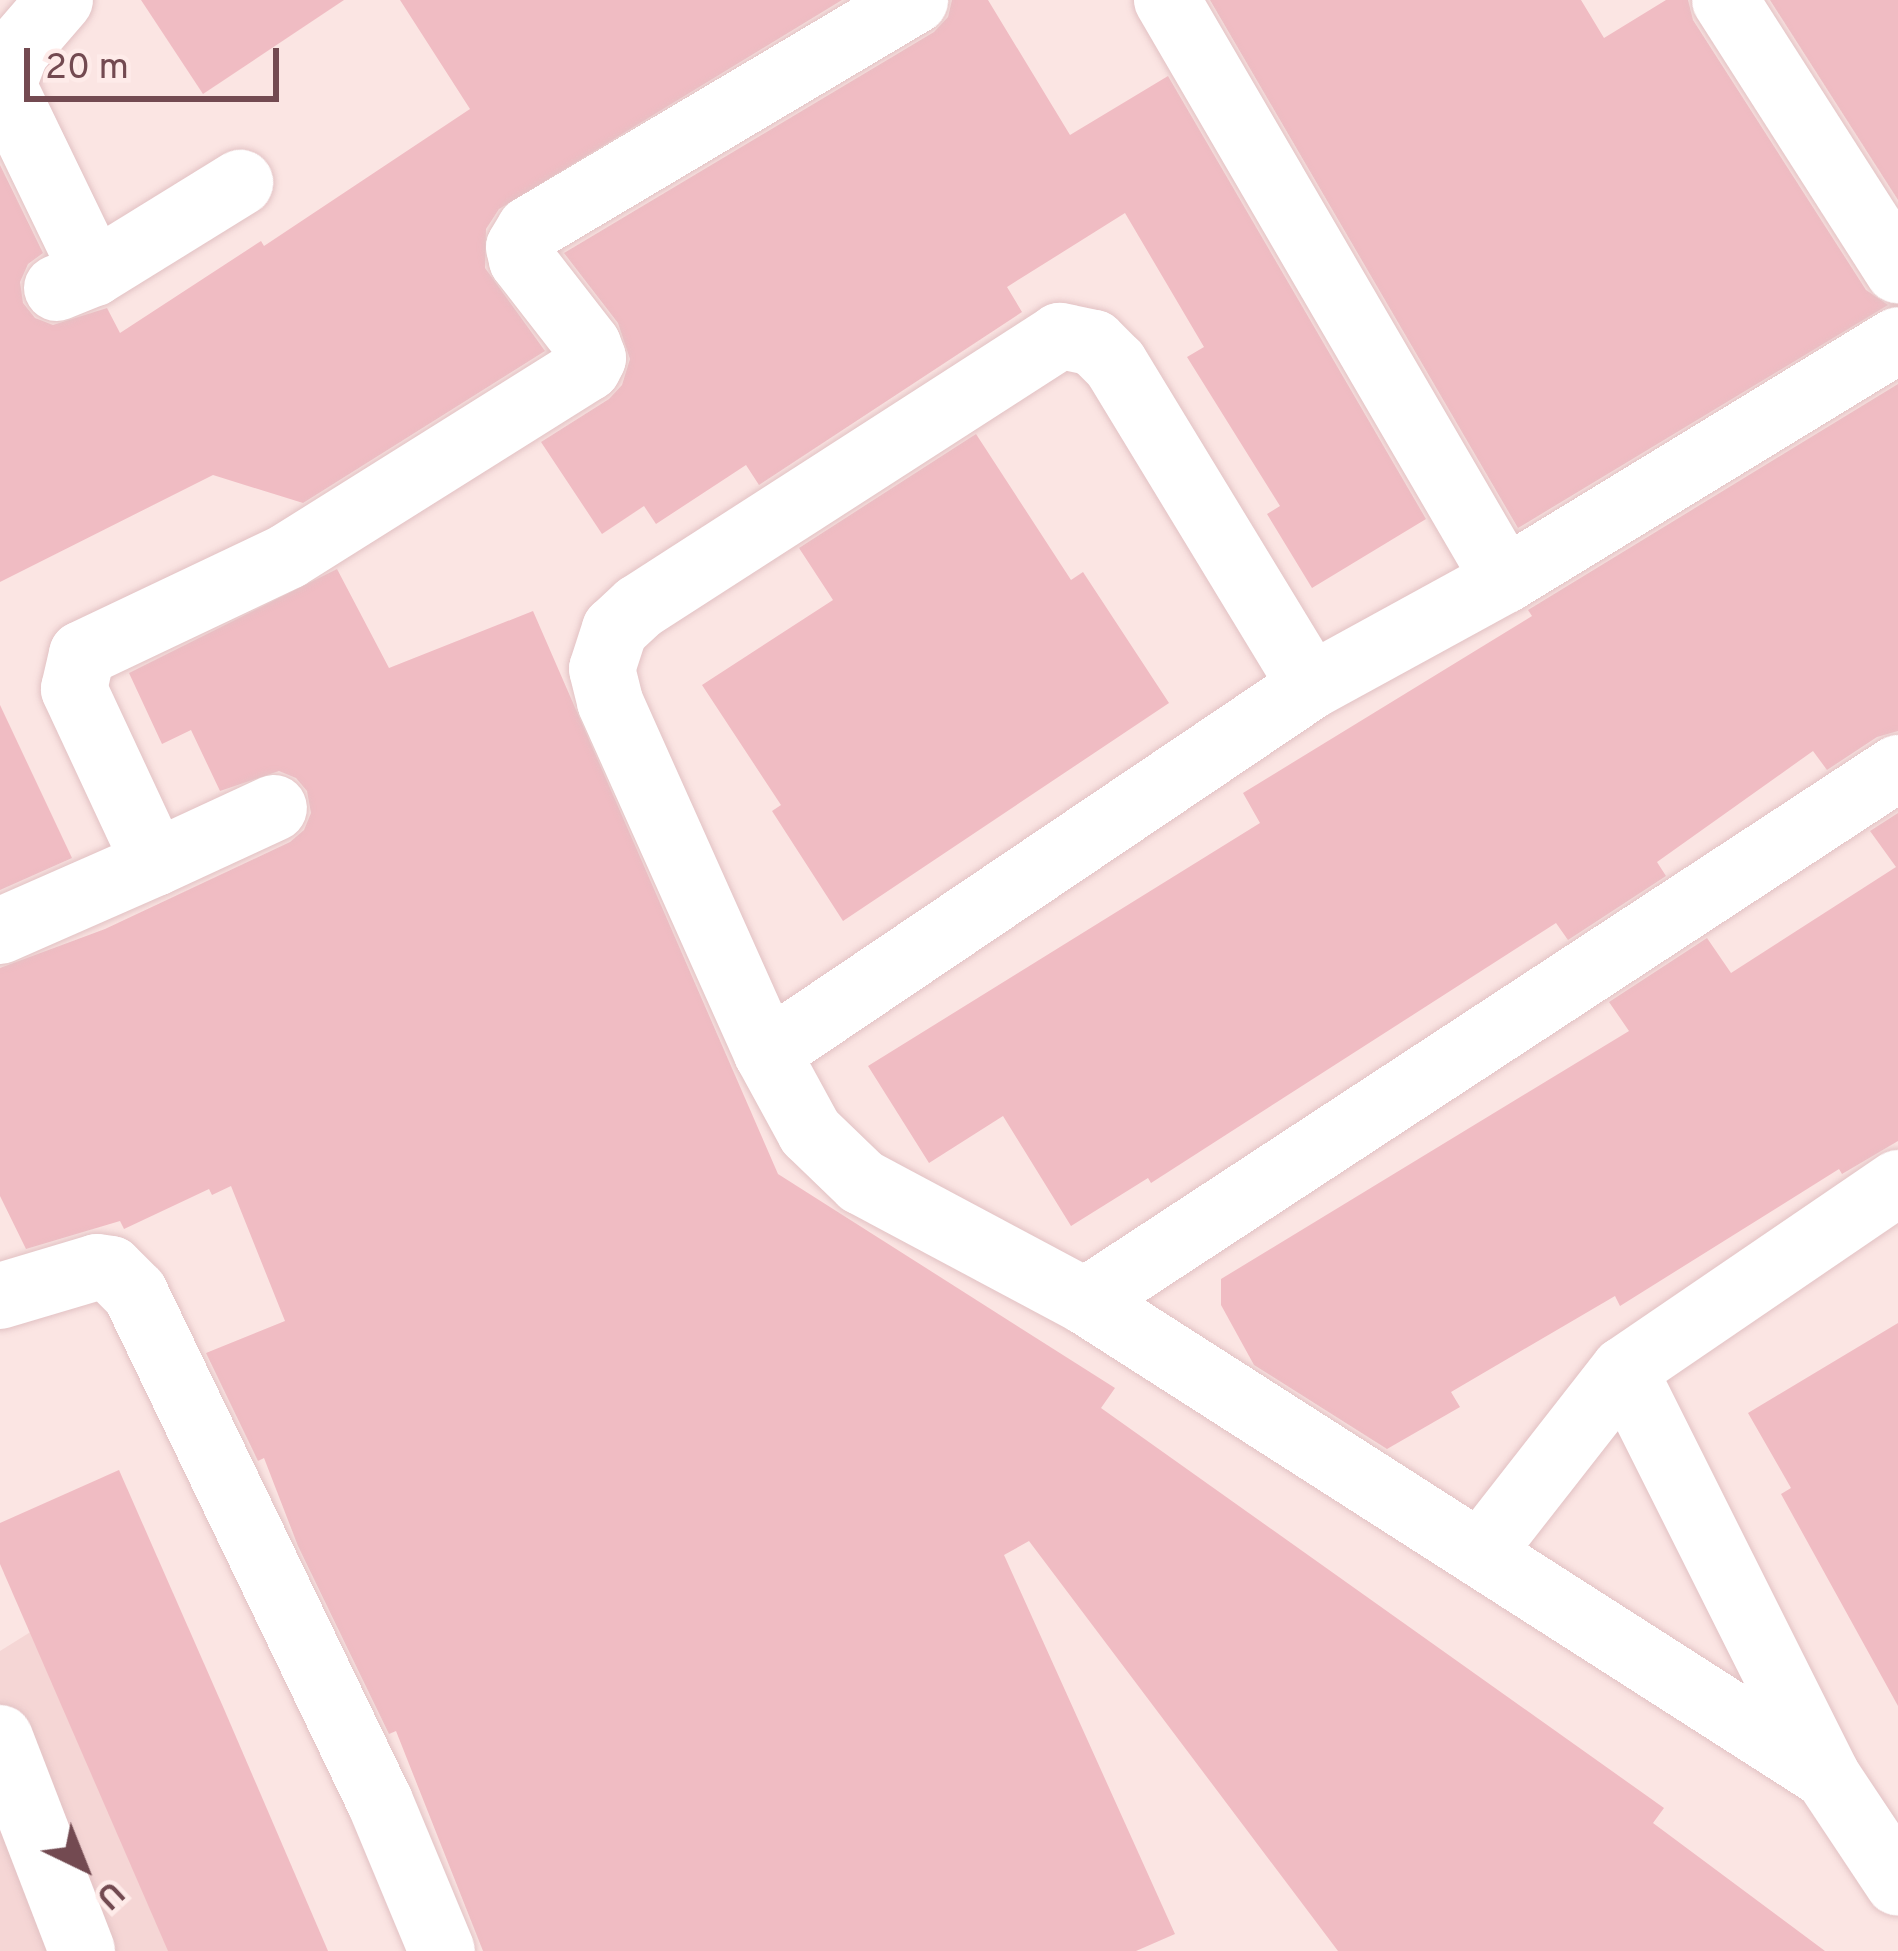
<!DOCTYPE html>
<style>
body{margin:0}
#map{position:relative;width:1898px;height:1951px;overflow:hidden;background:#fbe5e3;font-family:Overpass,sans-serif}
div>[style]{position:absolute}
.residential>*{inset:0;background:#f5d6d5}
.building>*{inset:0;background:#f0bcc3}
.roads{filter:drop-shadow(0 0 3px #e2c2c4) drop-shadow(0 0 3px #e2c2c4)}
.street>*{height:66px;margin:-33px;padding:0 33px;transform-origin:33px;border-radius:33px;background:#fff}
span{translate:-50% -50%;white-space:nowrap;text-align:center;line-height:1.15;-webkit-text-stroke:9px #feebe9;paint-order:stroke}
.north{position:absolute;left:24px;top:1807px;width:120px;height:120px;-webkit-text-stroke:9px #feebe9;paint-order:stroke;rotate:137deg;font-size:33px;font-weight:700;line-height:48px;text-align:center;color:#734a51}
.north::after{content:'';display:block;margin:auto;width:42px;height:54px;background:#734a51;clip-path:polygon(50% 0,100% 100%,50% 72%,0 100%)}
.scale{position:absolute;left:24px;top:48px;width:255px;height:54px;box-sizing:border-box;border:6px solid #734a51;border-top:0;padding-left:15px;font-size:36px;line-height:42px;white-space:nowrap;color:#734a51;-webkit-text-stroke:9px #feebe9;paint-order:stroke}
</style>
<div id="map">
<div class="residential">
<i style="clip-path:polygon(106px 1585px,285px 1951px,0 1951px,0 1651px)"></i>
</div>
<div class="building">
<i style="clip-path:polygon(141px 0,344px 0,203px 94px)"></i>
<i style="clip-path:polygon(400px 0,842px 0,499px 209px,486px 229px,485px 268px,545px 351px,303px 503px,213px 475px,0 582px,0 165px,43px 253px,28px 264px,20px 282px,23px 303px,35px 318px,53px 325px,107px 308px,120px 333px,261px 241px,264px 246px,470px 109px)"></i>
<i style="clip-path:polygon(952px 0,988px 0,1070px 135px,1168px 76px,1426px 519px,1312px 588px,1267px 514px,1280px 506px,1187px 357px,1204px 347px,1125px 213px,1007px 287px,1022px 312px,759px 485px,746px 465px,656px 524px,644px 506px,602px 534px,541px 442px,609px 399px,622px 385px,630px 359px,618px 323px,564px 253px,934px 32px,948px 17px)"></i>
<i style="clip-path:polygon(1210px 0,1581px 0,1604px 38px,1666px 0,1688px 0,1693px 20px,1866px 290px,1888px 305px,1518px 528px)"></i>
<i style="clip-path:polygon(1770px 0,1898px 0,1898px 200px)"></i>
<i style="clip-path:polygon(1898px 384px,1898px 731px,1877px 737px,1827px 770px,1813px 751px,1657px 862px,1666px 876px,1568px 940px,1556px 923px,1151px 1183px,1148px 1178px,1071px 1226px,1003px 1116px,929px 1163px,868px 1066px,1260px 823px,1243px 793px,1532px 616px,1528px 610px)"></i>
<i style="clip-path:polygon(976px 434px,1071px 580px,1083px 572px,1169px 703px,843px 921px,772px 811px,781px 805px,702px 685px,833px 600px,799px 548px)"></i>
<i style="clip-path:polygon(337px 569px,389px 668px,533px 611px,778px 1174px,1115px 1388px,1101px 1408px,1664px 1808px,1653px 1823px,1825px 1951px,1338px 1951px,1029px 1541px,1004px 1555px,1175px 1934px,1136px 1951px,483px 1951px,396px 1731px,389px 1734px,298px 1546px,264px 1458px,258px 1461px,206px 1353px,285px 1321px,231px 1186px,212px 1195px,209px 1189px,124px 1229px,120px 1221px,26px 1249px,0 1196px,0 968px,105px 929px,290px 842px,304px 830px,311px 813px,307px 791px,296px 778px,279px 771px,220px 791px,191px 730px,162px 744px,129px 673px)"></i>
<i style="clip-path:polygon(0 705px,72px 858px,0 890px)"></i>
<i style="clip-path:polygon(1898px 813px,1898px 1141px,1842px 1174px,1839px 1169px,1620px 1306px,1615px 1296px,1451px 1392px,1460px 1407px,1387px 1449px,1254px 1365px,1221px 1305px,1221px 1279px,1629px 1031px,1609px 1002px,1707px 938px,1731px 973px,1896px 867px,1870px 831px)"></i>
<i style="clip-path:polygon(1898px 1323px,1898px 1706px,1781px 1494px,1791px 1488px,1748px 1413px)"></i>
<i style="clip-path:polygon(119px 1470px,224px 1709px,328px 1951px,168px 1951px,0 1564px,0 1523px)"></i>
</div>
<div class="roads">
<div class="street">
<i style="left:60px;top:0;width:67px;rotate:130.8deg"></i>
<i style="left:16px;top:51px;width:36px;rotate:111deg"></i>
<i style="left:3px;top:85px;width:209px;rotate:64.2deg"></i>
<i style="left:1167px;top:0;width:671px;rotate:59.77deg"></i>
<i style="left:1725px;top:0;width:321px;rotate:57.4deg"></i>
<i style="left:57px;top:288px;width:40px;rotate:-22deg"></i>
<i style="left:94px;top:273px;width:172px;rotate:-31.7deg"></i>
<i style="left:1311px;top:686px;width:377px;rotate:-121.3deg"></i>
<i style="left:1115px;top:364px;width:30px;rotate:-135deg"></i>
<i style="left:1094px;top:343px;width:35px;rotate:-168deg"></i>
<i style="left:1060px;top:336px;width:501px;rotate:147.23deg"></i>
<i style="left:639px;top:607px;width:33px;rotate:137deg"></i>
<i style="left:615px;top:629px;width:42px;rotate:108deg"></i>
<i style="left:602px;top:669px;width:34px;rotate:76deg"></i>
<i style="left:610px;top:702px;width:385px;rotate:65.9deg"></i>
<i style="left:767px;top:1053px;width:90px;rotate:61.4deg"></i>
<i style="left:810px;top:1132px;width:72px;rotate:43.9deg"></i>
<i style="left:862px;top:1182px;width:253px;rotate:28.1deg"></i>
<i style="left:1085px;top:1301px;width:881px;rotate:32.63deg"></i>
<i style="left:1827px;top:1776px;width:128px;rotate:56.4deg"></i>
<i style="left:155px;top:863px;width:131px;rotate:-24.8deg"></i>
<i style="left:0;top:931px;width:169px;rotate:-23.7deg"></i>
<i style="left:155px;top:863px;width:192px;rotate:-115deg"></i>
<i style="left:74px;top:689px;width:36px;rotate:-77deg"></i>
<i style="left:82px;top:654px;width:228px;rotate:-25.4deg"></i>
<i style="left:288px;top:556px;width:354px;rotate:-32.1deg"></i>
<i style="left:588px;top:368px;width:11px;rotate:-63deg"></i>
<i style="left:593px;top:358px;width:14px;rotate:-111deg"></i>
<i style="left:588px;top:345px;width:108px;rotate:-127.8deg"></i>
<i style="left:522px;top:260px;width:13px;rotate:-103deg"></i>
<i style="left:519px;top:247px;width:21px;rotate:-59deg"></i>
<i style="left:530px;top:229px;width:448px;rotate:-30.7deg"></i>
<i style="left:767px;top:1053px;width:656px;rotate:-34deg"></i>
<i style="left:1311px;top:686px;width:221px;rotate:-28.7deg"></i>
<i style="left:1505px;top:580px;width:460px;rotate:-31.4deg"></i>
<i style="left:0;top:1296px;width:101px;rotate:-16.6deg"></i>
<i style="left:97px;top:1267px;width:14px;rotate:8deg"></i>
<i style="left:111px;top:1269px;width:34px;rotate:45deg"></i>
<i style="left:135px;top:1293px;width:565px;rotate:64.3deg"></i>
<i style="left:380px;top:1802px;width:161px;rotate:67.4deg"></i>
<i style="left:1085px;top:1301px;width:972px;rotate:-33.25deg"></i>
<i style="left:1624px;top:1370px;width:452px;rotate:63.4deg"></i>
<i style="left:1480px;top:1554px;width:234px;rotate:-52deg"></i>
<i style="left:1624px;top:1370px;width:332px;rotate:-34.3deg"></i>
<i style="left:0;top:1738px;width:228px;rotate:68.9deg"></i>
</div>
</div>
<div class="north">U</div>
<div class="scale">20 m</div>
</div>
